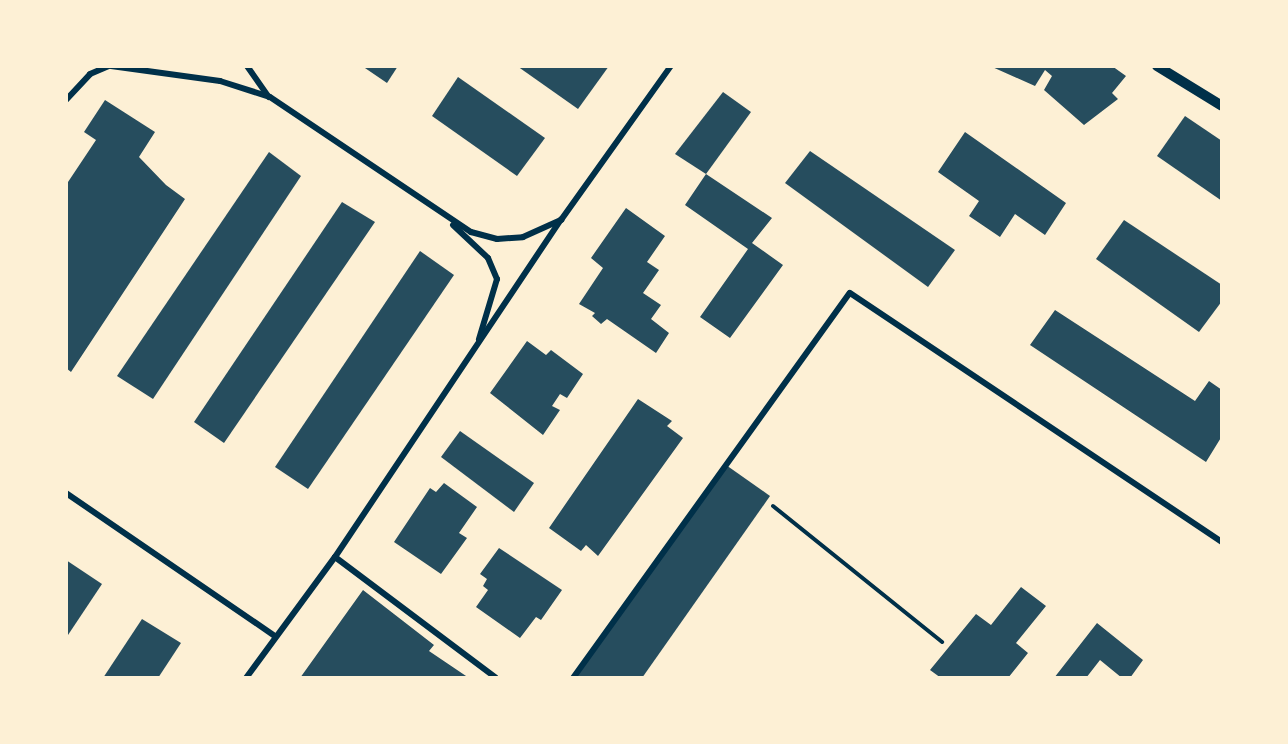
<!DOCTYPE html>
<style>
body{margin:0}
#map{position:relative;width:1288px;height:744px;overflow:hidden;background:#fdf0d5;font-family:"Alegreya Sans",sans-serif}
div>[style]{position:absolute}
.building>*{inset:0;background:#264d5e}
.path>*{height:4px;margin:-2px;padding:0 2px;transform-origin:2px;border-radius:2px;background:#003049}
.minor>*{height:6px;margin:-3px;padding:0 3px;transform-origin:3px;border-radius:3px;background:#003049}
.tertiary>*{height:10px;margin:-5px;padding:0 5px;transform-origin:5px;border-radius:5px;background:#003049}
span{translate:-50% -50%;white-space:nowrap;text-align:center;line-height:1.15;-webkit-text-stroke:6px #fdf0d5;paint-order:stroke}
.frame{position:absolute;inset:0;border:68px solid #fdf0d5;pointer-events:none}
</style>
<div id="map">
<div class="building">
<i style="clip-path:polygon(362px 66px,398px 66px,387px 83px)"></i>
<i style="clip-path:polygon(517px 66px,609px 66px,578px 109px)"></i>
<i style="clip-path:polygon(990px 66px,1112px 66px,1126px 76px,1112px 93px,1118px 99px,1084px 125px,1044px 90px,1052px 76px,1045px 70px,1035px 86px)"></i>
<i style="clip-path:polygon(458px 77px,545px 138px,517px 176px,432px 116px)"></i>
<i style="clip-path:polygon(723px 92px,751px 112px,706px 174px,675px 154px)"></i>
<i style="clip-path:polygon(105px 100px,155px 132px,139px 157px,166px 185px,185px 199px,71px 372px,66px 368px,66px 185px,96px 140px,84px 132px)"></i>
<i style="clip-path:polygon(1185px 116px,1222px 141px,1222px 201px,1157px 156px)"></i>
<i style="clip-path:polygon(965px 132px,1066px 203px,1045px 235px,1015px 214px,1000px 237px,969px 216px,979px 201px,938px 172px)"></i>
<i style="clip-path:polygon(810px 151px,955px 250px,928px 287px,785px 183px)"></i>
<i style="clip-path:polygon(269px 152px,301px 176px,153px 399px,117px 376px)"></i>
<i style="clip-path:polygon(706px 174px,772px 218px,752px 243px,783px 265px,730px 338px,700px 317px,748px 249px,685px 205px)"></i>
<i style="clip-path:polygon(342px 202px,375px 222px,224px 443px,194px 422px)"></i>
<i style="clip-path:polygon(626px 208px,665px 236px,647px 262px,659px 270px,643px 293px,661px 305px,651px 319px,669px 333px,656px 353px,607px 319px,601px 324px,592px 316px,595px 313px,579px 304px,603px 268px,591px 258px)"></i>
<i style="clip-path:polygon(1124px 220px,1222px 285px,1222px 301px,1199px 332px,1096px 259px)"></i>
<i style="clip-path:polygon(420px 251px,454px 275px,308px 489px,275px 467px)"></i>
<i style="clip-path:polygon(1055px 310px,1195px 401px,1209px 381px,1222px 390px,1222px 436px,1206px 462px,1030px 345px)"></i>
<i style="clip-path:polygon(527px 341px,546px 355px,551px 350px,583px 374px,567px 398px,560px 394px,552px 406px,560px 410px,543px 435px,490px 393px)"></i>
<i style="clip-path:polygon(638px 399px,672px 421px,667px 426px,683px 438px,598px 556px,586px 545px,581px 551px,549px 528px)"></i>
<i style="clip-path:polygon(460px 431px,534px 483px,514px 512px,441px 457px)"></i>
<i style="clip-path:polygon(726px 465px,770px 496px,642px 678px,573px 678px)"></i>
<i style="clip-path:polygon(444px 483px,477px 507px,459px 533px,467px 538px,441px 574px,394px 542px,430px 488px,436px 492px)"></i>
<i style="clip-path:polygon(499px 548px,562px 590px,541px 620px,536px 617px,520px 638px,476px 607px,488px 590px,483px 586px,487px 579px,480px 574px)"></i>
<i style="clip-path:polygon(66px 560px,102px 584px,66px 638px)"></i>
<i style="clip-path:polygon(1021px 587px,1046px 606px,1016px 643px,1028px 653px,1008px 678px,941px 678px,930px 670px,976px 614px,991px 625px)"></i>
<i style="clip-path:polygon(363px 590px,434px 645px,429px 651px,469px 678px,300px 678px)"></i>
<i style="clip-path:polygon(142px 619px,181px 643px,158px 678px,103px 678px)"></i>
<i style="clip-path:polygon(1097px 623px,1143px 660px,1130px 678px,1122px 678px,1100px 660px,1086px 678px,1054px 678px)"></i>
</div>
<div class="path">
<i style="left:773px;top:506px;width:217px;rotate:38.8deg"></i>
</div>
<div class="minor">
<i style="left:111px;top:66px;width:110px;rotate:7.8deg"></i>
<i style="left:220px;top:81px;width:52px;rotate:17.7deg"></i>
<i style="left:270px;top:97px;width:242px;rotate:33.9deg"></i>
<i style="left:471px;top:232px;width:27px;rotate:15deg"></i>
<i style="left:497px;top:239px;width:26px;rotate:-4deg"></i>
<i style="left:523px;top:237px;width:42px;rotate:-24.1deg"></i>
<i style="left:247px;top:66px;width:38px;rotate:55deg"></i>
<i style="left:66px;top:100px;width:35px;rotate:-47deg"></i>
<i style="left:90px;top:74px;width:21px;rotate:-23deg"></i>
<i style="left:453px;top:225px;width:48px;rotate:43.3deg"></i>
<i style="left:488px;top:258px;width:23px;rotate:67deg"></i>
<i style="left:497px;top:279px;width:63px;rotate:106.7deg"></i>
<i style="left:66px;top:493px;width:253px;rotate:34.4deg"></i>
<i style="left:335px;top:557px;width:201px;rotate:36.9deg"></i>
<i style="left:246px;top:678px;width:150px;rotate:-53.7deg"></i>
<i style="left:335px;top:557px;width:406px;rotate:-56.2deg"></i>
<i style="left:561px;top:220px;width:189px;rotate:-54.5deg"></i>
<i style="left:573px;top:678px;width:474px;rotate:-54.3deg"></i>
<i style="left:850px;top:293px;width:448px;rotate:33.8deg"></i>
</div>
<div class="tertiary">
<i style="left:1157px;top:66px;width:76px;rotate:31.6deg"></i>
</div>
<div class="frame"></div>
</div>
